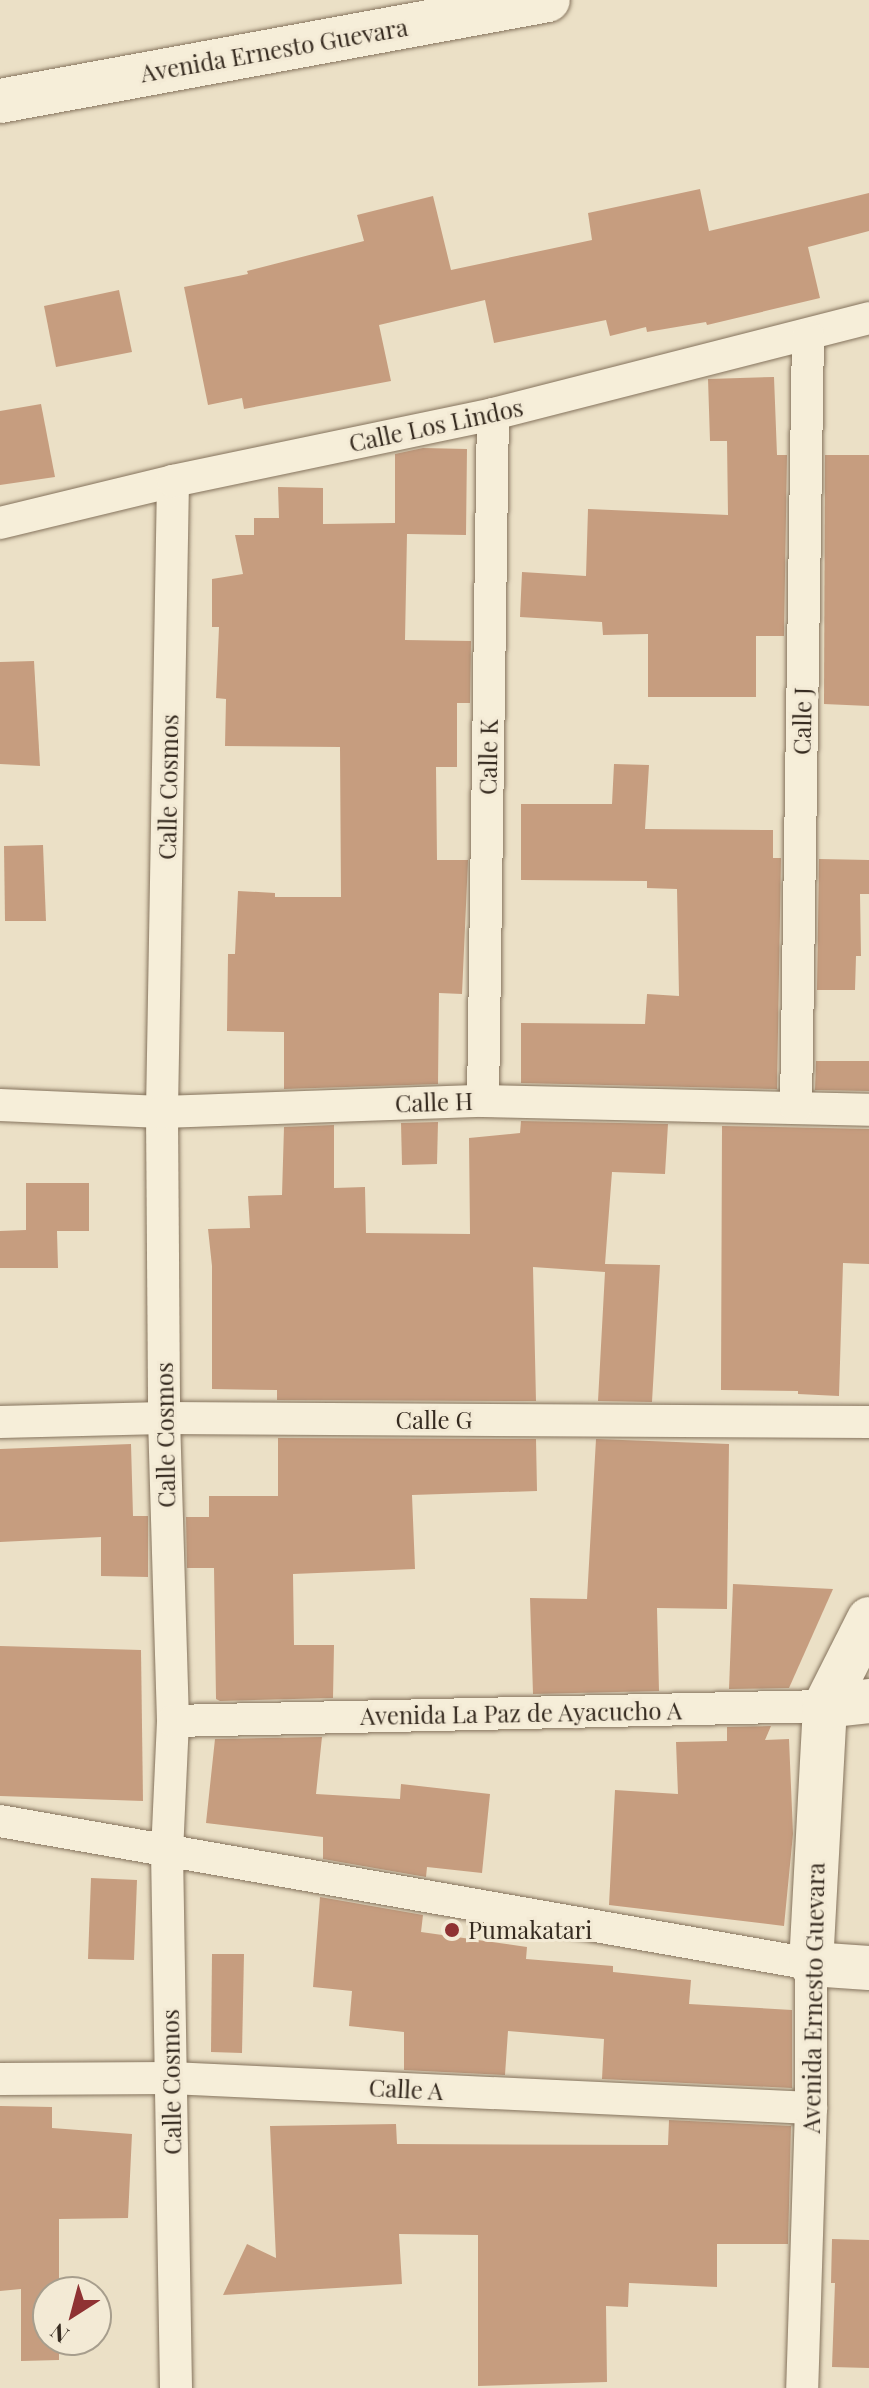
<!DOCTYPE html>
<style>
body{margin:0}
#map{position:relative;width:869px;height:2388px;overflow:hidden;background:#ebe0c6;font-family:"Playfair Display",serif}
div>[style]{position:absolute}
.building>*{inset:0;background:#c69d7f}
.roads{filter:drop-shadow(0 0 2px #85735d) drop-shadow(0 0 2px #85735d)}
.minor>*{height:32px;margin:-16px;padding:0 16px;transform-origin:16px;border-radius:16px;background:#f6eed9}
.secondary>*{height:44px;margin:-22px;padding:0 22px;transform-origin:22px;border-radius:22px;background:#f6eed9}
.dots>*{width:22px;height:22px;translate:-50% -50%;box-sizing:border-box;border:4px solid #f3ead5;border-radius:50%}
span{translate:-50% -50%;white-space:nowrap;text-align:center;line-height:1.15;-webkit-text-stroke:6px #f3ead5;paint-order:stroke}
.street-label{font-size:24px;color:#362b20}
.poi-label{font-size:24px;color:#362b20}
.left{translate:0 -50%;text-align:left}
.north{position:absolute;left:32px;top:2276px;width:80px;height:80px;box-sizing:border-box;background:#f3ead5;border:2px solid #a79e8d;border-radius:50%;rotate:216deg;font-size:22px;font-weight:700;line-height:32px;text-align:center;color:#362b20}
.north::after{content:'';display:block;margin:auto;width:28px;height:36px;background:#8f3233;clip-path:polygon(50% 0,100% 100%,50% 72%,0 100%)}
</style>
<div id="map">
<div class="building">
<i style="clip-path:polygon(700px 189px,709px 231px,869px 193px,869px 231px,808px 247px,820px 298px,707px 325px,706px 322px,647px 332px,646px 327px,610px 336px,606px 320px,494px 343px,485px 300px,379px 325px,391px 381px,244px 409px,242px 398px,208px 405px,184px 287px,248px 274px,247px 271px,364px 241px,357px 215px,433px 196px,451px 270px,592px 240px,588px 213px)"></i>
<i style="clip-path:polygon(119px 290px,132px 352px,56px 367px,44px 306px)"></i>
<i style="clip-path:polygon(774px 377px,777px 455px,787px 455px,784px 636px,756px 636px,756px 697px,648px 697px,648px 634px,603px 635px,602px 622px,520px 617px,522px 572px,586px 576px,588px 509px,728px 515px,727px 441px,710px 441px,708px 379px)"></i>
<i style="clip-path:polygon(41px 404px,55px 477px,0 485px,0 411px)"></i>
<i style="clip-path:polygon(423px 448px,467px 449px,466px 535px,407px 534px,405px 640px,471px 641px,470px 703px,457px 703px,457px 767px,436px 767px,437px 860px,468px 860px,462px 994px,439px 993px,438px 1084px,284px 1089px,284px 1032px,227px 1031px,228px 954px,235px 954px,238px 891px,275px 893px,275px 897px,341px 897px,340px 747px,225px 746px,226px 699px,216px 698px,219px 627px,212px 627px,212px 579px,243px 574px,235px 535px,254px 535px,254px 518px,279px 518px,278px 487px,323px 488px,323px 524px,395px 523px,395px 454px)"></i>
<i style="clip-path:polygon(825px 455px,869px 455px,869px 706px,824px 704px)"></i>
<i style="clip-path:polygon(34px 661px,40px 766px,0 764px,0 662px)"></i>
<i style="clip-path:polygon(614px 764px,649px 765px,645px 829px,773px 830px,773px 858px,781px 858px,777px 1089px,521px 1083px,521px 1023px,645px 1024px,647px 994px,679px 996px,677px 889px,647px 888px,647px 881px,521px 880px,521px 804px,612px 804px)"></i>
<i style="clip-path:polygon(43px 845px,46px 921px,5px 921px,4px 846px)"></i>
<i style="clip-path:polygon(819px 859px,869px 860px,869px 894px,860px 894px,861px 956px,856px 956px,855px 990px,817px 990px)"></i>
<i style="clip-path:polygon(816px 1061px,869px 1061px,869px 1091px,815px 1090px)"></i>
<i style="clip-path:polygon(521px 1121px,668px 1124px,665px 1174px,612px 1172px,605px 1264px,660px 1265px,652px 1402px,598px 1401px,605px 1272px,533px 1267px,536px 1401px,277px 1400px,277px 1390px,212px 1389px,212px 1266px,208px 1229px,250px 1228px,248px 1196px,282px 1195px,284px 1127px,334px 1125px,334px 1188px,365px 1187px,366px 1233px,470px 1234px,469px 1138px,520px 1133px)"></i>
<i style="clip-path:polygon(438px 1122px,437px 1164px,402px 1165px,401px 1123px)"></i>
<i style="clip-path:polygon(722px 1126px,869px 1129px,869px 1264px,843px 1263px,839px 1396px,798px 1394px,798px 1391px,721px 1390px)"></i>
<i style="clip-path:polygon(26px 1183px,89px 1183px,89px 1231px,57px 1231px,58px 1268px,0 1268px,0 1231px,26px 1230px)"></i>
<i style="clip-path:polygon(278px 1438px,536px 1439px,537px 1491px,412px 1495px,415px 1569px,293px 1574px,294px 1645px,334px 1645px,333px 1698px,220px 1701px,216px 1699px,214px 1568px,187px 1568px,186px 1517px,209px 1517px,209px 1496px,278px 1496px)"></i>
<i style="clip-path:polygon(596px 1439px,729px 1444px,727px 1609px,657px 1608px,659px 1691px,533px 1694px,530px 1598px,587px 1599px)"></i>
<i style="clip-path:polygon(131px 1444px,133px 1516px,148px 1516px,148px 1577px,101px 1576px,101px 1537px,0 1542px,0 1449px)"></i>
<i style="clip-path:polygon(733px 1584px,833px 1589px,789px 1688px,729px 1689px)"></i>
<i style="clip-path:polygon(0 1646px,141px 1650px,143px 1801px,0 1796px)"></i>
<i style="clip-path:polygon(771px 1726px,765px 1740px,789px 1739px,793px 1834px,784px 1926px,609px 1905px,615px 1790px,678px 1794px,676px 1742px,727px 1741px,727px 1727px)"></i>
<i style="clip-path:polygon(322px 1737px,316px 1794px,400px 1799px,401px 1784px,490px 1794px,482px 1873px,427px 1867px,426px 1877px,323px 1859px,323px 1837px,206px 1823px,215px 1739px)"></i>
<i style="clip-path:polygon(91px 1878px,137px 1880px,134px 1960px,88px 1959px)"></i>
<i style="clip-path:polygon(320px 1897px,423px 1915px,421px 1932px,527px 1947px,526px 1959px,613px 1966px,613px 1972px,691px 1980px,689px 2004px,792px 2010px,792px 2088px,602px 2079px,604px 2039px,508px 2031px,505px 2075px,404px 2070px,404px 2032px,349px 2026px,352px 1991px,313px 1987px)"></i>
<i style="clip-path:polygon(212px 1954px,244px 1954px,242px 2053px,211px 2052px)"></i>
<i style="clip-path:polygon(0 2106px,52px 2107px,52px 2128px,132px 2134px,128px 2218px,59px 2219px,59px 2292px,48px 2292px,48px 2340px,59px 2340px,59px 2360px,21px 2361px,21px 2289px,0 2291px)"></i>
<i style="clip-path:polygon(669px 2120px,791px 2126px,788px 2244px,717px 2244px,717px 2287px,629px 2283px,628px 2307px,606px 2306px,607px 2382px,478px 2386px,478px 2235px,399px 2234px,402px 2284px,223px 2295px,247px 2244px,276px 2258px,270px 2126px,396px 2124px,397px 2144px,668px 2145px)"></i>
<i style="clip-path:polygon(832px 2239px,869px 2240px,869px 2368px,832px 2367px,835px 2283px,831px 2283px)"></i>
</div>
<div class="roads">
<div class="minor">
<i style="left:173px;top:481px;width:631px;rotate:91deg"></i>
<i style="left:162px;top:1112px;width:306px;rotate:89.6deg"></i>
<i style="left:164px;top:1418px;width:303px;rotate:88.3deg"></i>
<i style="left:173px;top:1721px;width:130px;rotate:92.6deg"></i>
<i style="left:167px;top:1851px;width:537px;rotate:89.04deg"></i>
<i style="left:0;top:523px;width:178px;rotate:-13.6deg"></i>
<i style="left:173px;top:481px;width:327px;rotate:-11.8deg"></i>
<i style="left:493px;top:414px;width:388px;rotate:-14.3deg"></i>
<i style="left:483px;top:1101px;width:687px;rotate:-89.17deg"></i>
<i style="left:0;top:1105px;width:162px;rotate:2.5deg"></i>
<i style="left:162px;top:1112px;width:321px;rotate:-2deg"></i>
<i style="left:483px;top:1101px;width:386px;rotate:1.3deg"></i>
<i style="left:796px;top:1107px;width:771px;rotate:-89.11deg"></i>
<i style="left:0;top:1422px;width:164px;rotate:-1.4deg"></i>
<i style="left:164px;top:1418px;width:705px;rotate:0.33deg"></i>
<i style="left:173px;top:1721px;width:652px;rotate:-1.32deg"></i>
<i style="left:0;top:1821px;width:824px;rotate:10deg"></i>
<i style="left:811px;top:1964px;width:144px;rotate:90deg"></i>
<i style="left:811px;top:2108px;width:280px;rotate:91.8deg"></i>
<i style="left:0;top:2079px;width:171px;rotate:-0.3deg"></i>
<i style="left:171px;top:2078px;width:641px;rotate:2.68deg"></i>
</div>
<div class="secondary">
<i style="left:0;top:101px;width:557px;rotate:-10.44deg"></i>
<i style="left:869px;top:1619px;width:97px;rotate:116.8deg"></i>
<i style="left:825px;top:1706px;width:258px;rotate:93.1deg"></i>
<i style="left:811px;top:1964px;width:58px;rotate:3.9deg"></i>
<i style="left:825px;top:1706px;width:44px;rotate:-6.5deg"></i>
</div>
</div>
<div class="dots">
<i style="left:452px;top:1930px;background:#8f3233"></i>
</div>
<div class="street-label">
<span style="left:274px;top:50px;rotate:-10deg">Avenida Ernesto Guevara</span>
<span style="left:436px;top:425px;rotate:-12deg">Calle Los Lindos</span>
<span style="left:802px;top:721px;rotate:-89deg">Calle J</span>
<span style="left:488px;top:757px;rotate:-89deg">Calle K</span>
<span style="left:168px;top:787px;rotate:-89deg">Calle Cosmos</span>
<span style="left:434px;top:1102px;rotate:-2deg">Calle H</span>
<span style="left:434px;top:1420px">Calle G</span>
<span style="left:165px;top:1435px;rotate:-91deg">Calle Cosmos</span>
<span style="left:521px;top:1713px;rotate:-1deg">Avenida La Paz de Ayacucho A</span>
<span style="left:813px;top:1998px;rotate:-89deg">Avenida Ernesto Guevara</span>
<span style="left:171px;top:2082px;rotate:-91deg">Calle Cosmos</span>
<span style="left:406px;top:2089px;rotate:3deg">Calle A</span>
</div>
<div class="poi-label">
<span class="left" style="left:468px;top:1930px">Pumakatari</span>
</div>
<div class="north">N</div>
</div>
